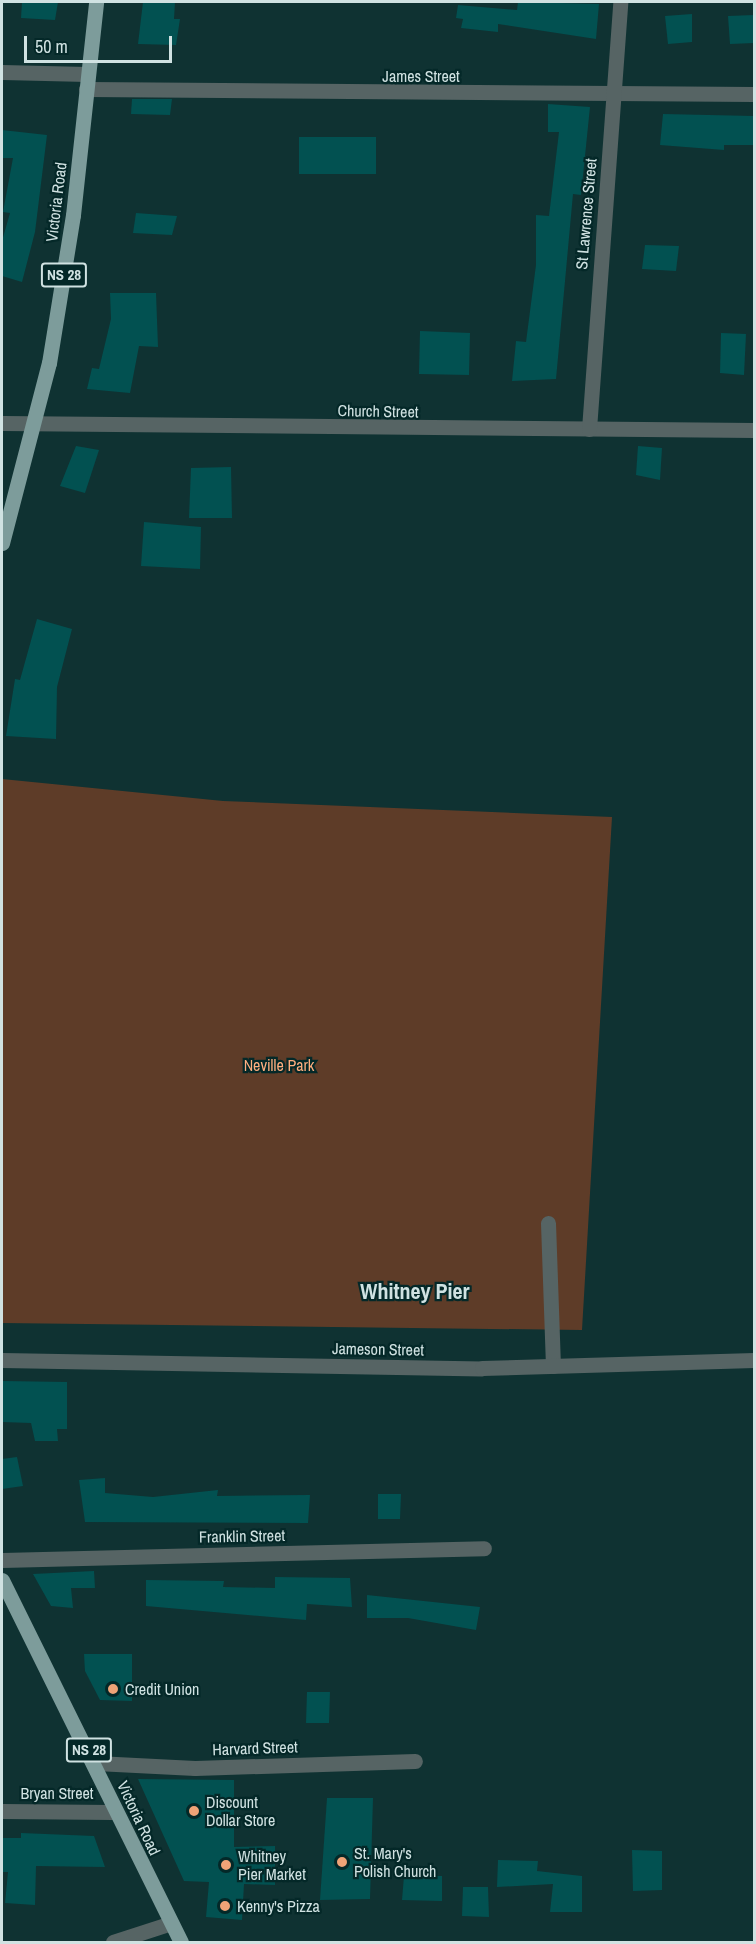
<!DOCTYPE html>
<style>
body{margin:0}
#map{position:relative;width:756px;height:1944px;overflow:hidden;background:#0f3232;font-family:"Archivo Narrow",sans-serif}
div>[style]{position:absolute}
.green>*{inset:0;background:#5e3c28}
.building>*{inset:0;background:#025151}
.minor>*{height:15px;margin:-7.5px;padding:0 7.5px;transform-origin:7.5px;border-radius:7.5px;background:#566464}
.major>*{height:15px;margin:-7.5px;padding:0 7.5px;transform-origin:7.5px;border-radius:7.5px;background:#7d9c9b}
.dots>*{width:16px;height:16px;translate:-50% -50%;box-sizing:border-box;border:3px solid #042828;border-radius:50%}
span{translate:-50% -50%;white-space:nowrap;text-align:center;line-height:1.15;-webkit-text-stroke:4.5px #042828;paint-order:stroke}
.shield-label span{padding:2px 4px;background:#042828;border:2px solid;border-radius:4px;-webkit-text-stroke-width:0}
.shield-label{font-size:15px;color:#d0e2e2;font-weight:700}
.street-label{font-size:16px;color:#d0e2e2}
.park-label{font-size:16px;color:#ffae7f}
.poi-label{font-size:16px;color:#d0e2e2}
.left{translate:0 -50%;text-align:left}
.district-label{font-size:22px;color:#d0e2e2;font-weight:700}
.frame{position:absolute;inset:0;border:3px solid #d0e2e2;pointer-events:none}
.scale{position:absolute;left:24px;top:36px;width:148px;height:27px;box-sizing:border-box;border:3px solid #d0e2e2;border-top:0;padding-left:8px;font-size:18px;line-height:21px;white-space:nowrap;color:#d0e2e2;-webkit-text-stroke:4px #042828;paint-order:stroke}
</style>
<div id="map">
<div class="green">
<i style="clip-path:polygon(2px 779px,223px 801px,612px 817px,582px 1330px,2px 1323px)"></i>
</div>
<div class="building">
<i style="clip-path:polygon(22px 2px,58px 2px,55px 20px,21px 18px)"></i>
<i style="clip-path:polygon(143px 2px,175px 2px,174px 19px,180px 19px,176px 45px,138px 44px)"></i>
<i style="clip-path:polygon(518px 2px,599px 4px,596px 39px,498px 24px,498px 32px,461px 28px,463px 19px,456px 18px,458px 5px,517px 10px)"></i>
<i style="clip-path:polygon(692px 14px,692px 42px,668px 44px,665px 16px)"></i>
<i style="clip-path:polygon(754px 15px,754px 43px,730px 44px,728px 16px)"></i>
<i style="clip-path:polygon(132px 99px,172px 99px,170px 115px,131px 114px)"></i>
<i style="clip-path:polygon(548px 104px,590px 107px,581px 195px,573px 194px,556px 379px,512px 381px,516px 341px,526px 342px,536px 265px,536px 215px,549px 216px,559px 132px,548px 132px)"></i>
<i style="clip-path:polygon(663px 114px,754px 116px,754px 145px,724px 145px,724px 150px,660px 145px)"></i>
<i style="clip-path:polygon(2px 130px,47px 135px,35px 232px,22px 282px,2px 276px,2px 241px,10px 213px,3px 212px,13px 158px,2px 158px)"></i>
<i style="clip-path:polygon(299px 137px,376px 137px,376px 174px,299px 174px)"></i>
<i style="clip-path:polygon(136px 213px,177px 216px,172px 235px,133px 233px)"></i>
<i style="clip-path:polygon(645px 245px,679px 246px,676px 271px,642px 269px)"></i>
<i style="clip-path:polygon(110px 293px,156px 293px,158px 347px,139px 346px,130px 393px,87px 389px,92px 368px,99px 369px,111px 319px)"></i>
<i style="clip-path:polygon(420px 331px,470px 333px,469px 375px,419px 374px)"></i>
<i style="clip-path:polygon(721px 333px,746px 334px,744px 375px,720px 373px)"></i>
<i style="clip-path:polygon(76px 446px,99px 450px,85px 493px,60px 486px)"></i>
<i style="clip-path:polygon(638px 446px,662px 448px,660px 480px,636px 475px)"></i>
<i style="clip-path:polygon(231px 467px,232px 518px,189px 518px,191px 468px)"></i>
<i style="clip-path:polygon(144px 522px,201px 527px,200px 569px,141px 566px)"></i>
<i style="clip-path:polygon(37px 619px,72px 629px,57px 687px,56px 739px,6px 736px,15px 679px,20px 680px)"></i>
<i style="clip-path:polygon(2px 1381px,67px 1382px,67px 1429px,57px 1429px,58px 1441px,35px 1441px,31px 1423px,2px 1422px)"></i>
<i style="clip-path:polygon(17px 1457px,23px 1486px,2px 1489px,2px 1459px)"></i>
<i style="clip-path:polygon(105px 1478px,105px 1493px,153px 1497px,218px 1490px,217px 1496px,310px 1495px,308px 1523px,85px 1522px,79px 1480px)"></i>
<i style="clip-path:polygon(378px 1494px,401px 1494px,400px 1519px,378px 1519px)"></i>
<i style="clip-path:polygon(94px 1571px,95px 1588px,71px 1588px,73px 1608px,51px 1606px,33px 1574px)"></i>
<i style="clip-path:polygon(275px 1577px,350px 1578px,352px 1607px,307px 1604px,306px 1620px,146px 1606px,146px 1580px,224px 1581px,223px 1587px,275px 1588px)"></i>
<i style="clip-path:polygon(367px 1595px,480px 1607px,476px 1630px,408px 1618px,367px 1618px)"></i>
<i style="clip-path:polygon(84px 1654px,132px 1654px,132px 1701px,100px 1700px,85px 1671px)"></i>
<i style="clip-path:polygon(307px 1692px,330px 1692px,329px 1723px,306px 1723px)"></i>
<i style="clip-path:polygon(138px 1779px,234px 1780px,234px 1847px,275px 1846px,275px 1885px,244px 1884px,242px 1920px,206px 1917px,209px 1882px,184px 1881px)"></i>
<i style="clip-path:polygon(327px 1798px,373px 1798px,370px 1899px,320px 1900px)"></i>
<i style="clip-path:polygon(21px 1833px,94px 1836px,105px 1867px,36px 1866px,35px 1905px,5px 1903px,8px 1872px,2px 1872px,2px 1838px,21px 1838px)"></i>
<i style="clip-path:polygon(632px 1850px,662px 1851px,662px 1890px,633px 1891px)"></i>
<i style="clip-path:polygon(498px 1860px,538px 1861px,537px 1871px,582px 1876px,582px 1912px,550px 1912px,553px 1884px,497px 1887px)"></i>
<i style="clip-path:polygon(404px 1876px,442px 1876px,442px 1901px,402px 1900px)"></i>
<i style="clip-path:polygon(463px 1887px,488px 1887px,489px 1917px,462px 1916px)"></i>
</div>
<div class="minor">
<i style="left:2px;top:72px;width:85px;rotate:1.3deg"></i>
<i style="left:86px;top:89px;width:668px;rotate:0.43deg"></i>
<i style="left:2px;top:423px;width:752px;rotate:0.53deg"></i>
<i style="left:589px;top:429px;width:428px;rotate:-85.8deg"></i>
<i style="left:548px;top:1223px;width:143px;rotate:88deg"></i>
<i style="left:2px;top:1360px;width:480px;rotate:1deg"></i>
<i style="left:482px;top:1368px;width:272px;rotate:-1.7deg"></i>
<i style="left:2px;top:1560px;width:482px;rotate:-1.4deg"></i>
<i style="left:96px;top:1763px;width:99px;rotate:2.9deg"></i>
<i style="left:195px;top:1768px;width:220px;rotate:-1.8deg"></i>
<i style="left:2px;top:1811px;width:110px;rotate:0.5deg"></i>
<i style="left:113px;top:1942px;width:61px;rotate:-18.1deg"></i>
</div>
<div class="major">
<i style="left:2px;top:543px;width:186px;rotate:-75.4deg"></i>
<i style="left:49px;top:363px;width:150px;rotate:-80.8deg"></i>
<i style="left:73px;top:215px;width:214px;rotate:-83.8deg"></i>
<i style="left:2px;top:1580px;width:404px;rotate:63.7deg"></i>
</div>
<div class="dots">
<i style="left:113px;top:1689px;background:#efa377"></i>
<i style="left:194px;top:1811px;background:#efa377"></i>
<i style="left:342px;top:1862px;background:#efa377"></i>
<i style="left:226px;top:1865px;background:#efa377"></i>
<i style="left:225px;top:1906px;background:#efa377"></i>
</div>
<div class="shield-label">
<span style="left:64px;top:275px">NS 28</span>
<span style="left:89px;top:1750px">NS 28</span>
</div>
<div class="street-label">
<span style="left:421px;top:76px">James Street</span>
<span style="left:56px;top:202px;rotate:-83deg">Victoria Road</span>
<span style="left:586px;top:214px;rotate:-85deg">St Lawrence Street</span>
<span style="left:378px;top:411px;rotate:1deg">Church Street</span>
<span style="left:378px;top:1349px;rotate:1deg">Jameson Street</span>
<span style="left:242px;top:1536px;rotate:-1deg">Franklin Street</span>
<span style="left:255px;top:1748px;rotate:-2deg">Harvard Street</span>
<span style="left:57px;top:1793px">Bryan Street</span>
<span style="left:139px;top:1818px;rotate:65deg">Victoria Road</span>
</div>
<div class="park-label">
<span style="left:279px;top:1065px">Neville Park</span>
</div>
<div class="poi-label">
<span class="left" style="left:125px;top:1689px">Credit Union</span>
<span class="left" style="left:206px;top:1811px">Discount<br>Dollar Store</span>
<span class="left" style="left:354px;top:1862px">St. Mary's<br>Polish Church</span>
<span class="left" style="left:238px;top:1865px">Whitney<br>Pier Market</span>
<span class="left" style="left:237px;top:1906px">Kenny's Pizza</span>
</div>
<div class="district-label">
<span style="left:415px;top:1292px">Whitney Pier</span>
</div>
<div class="frame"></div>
<div class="scale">50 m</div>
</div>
